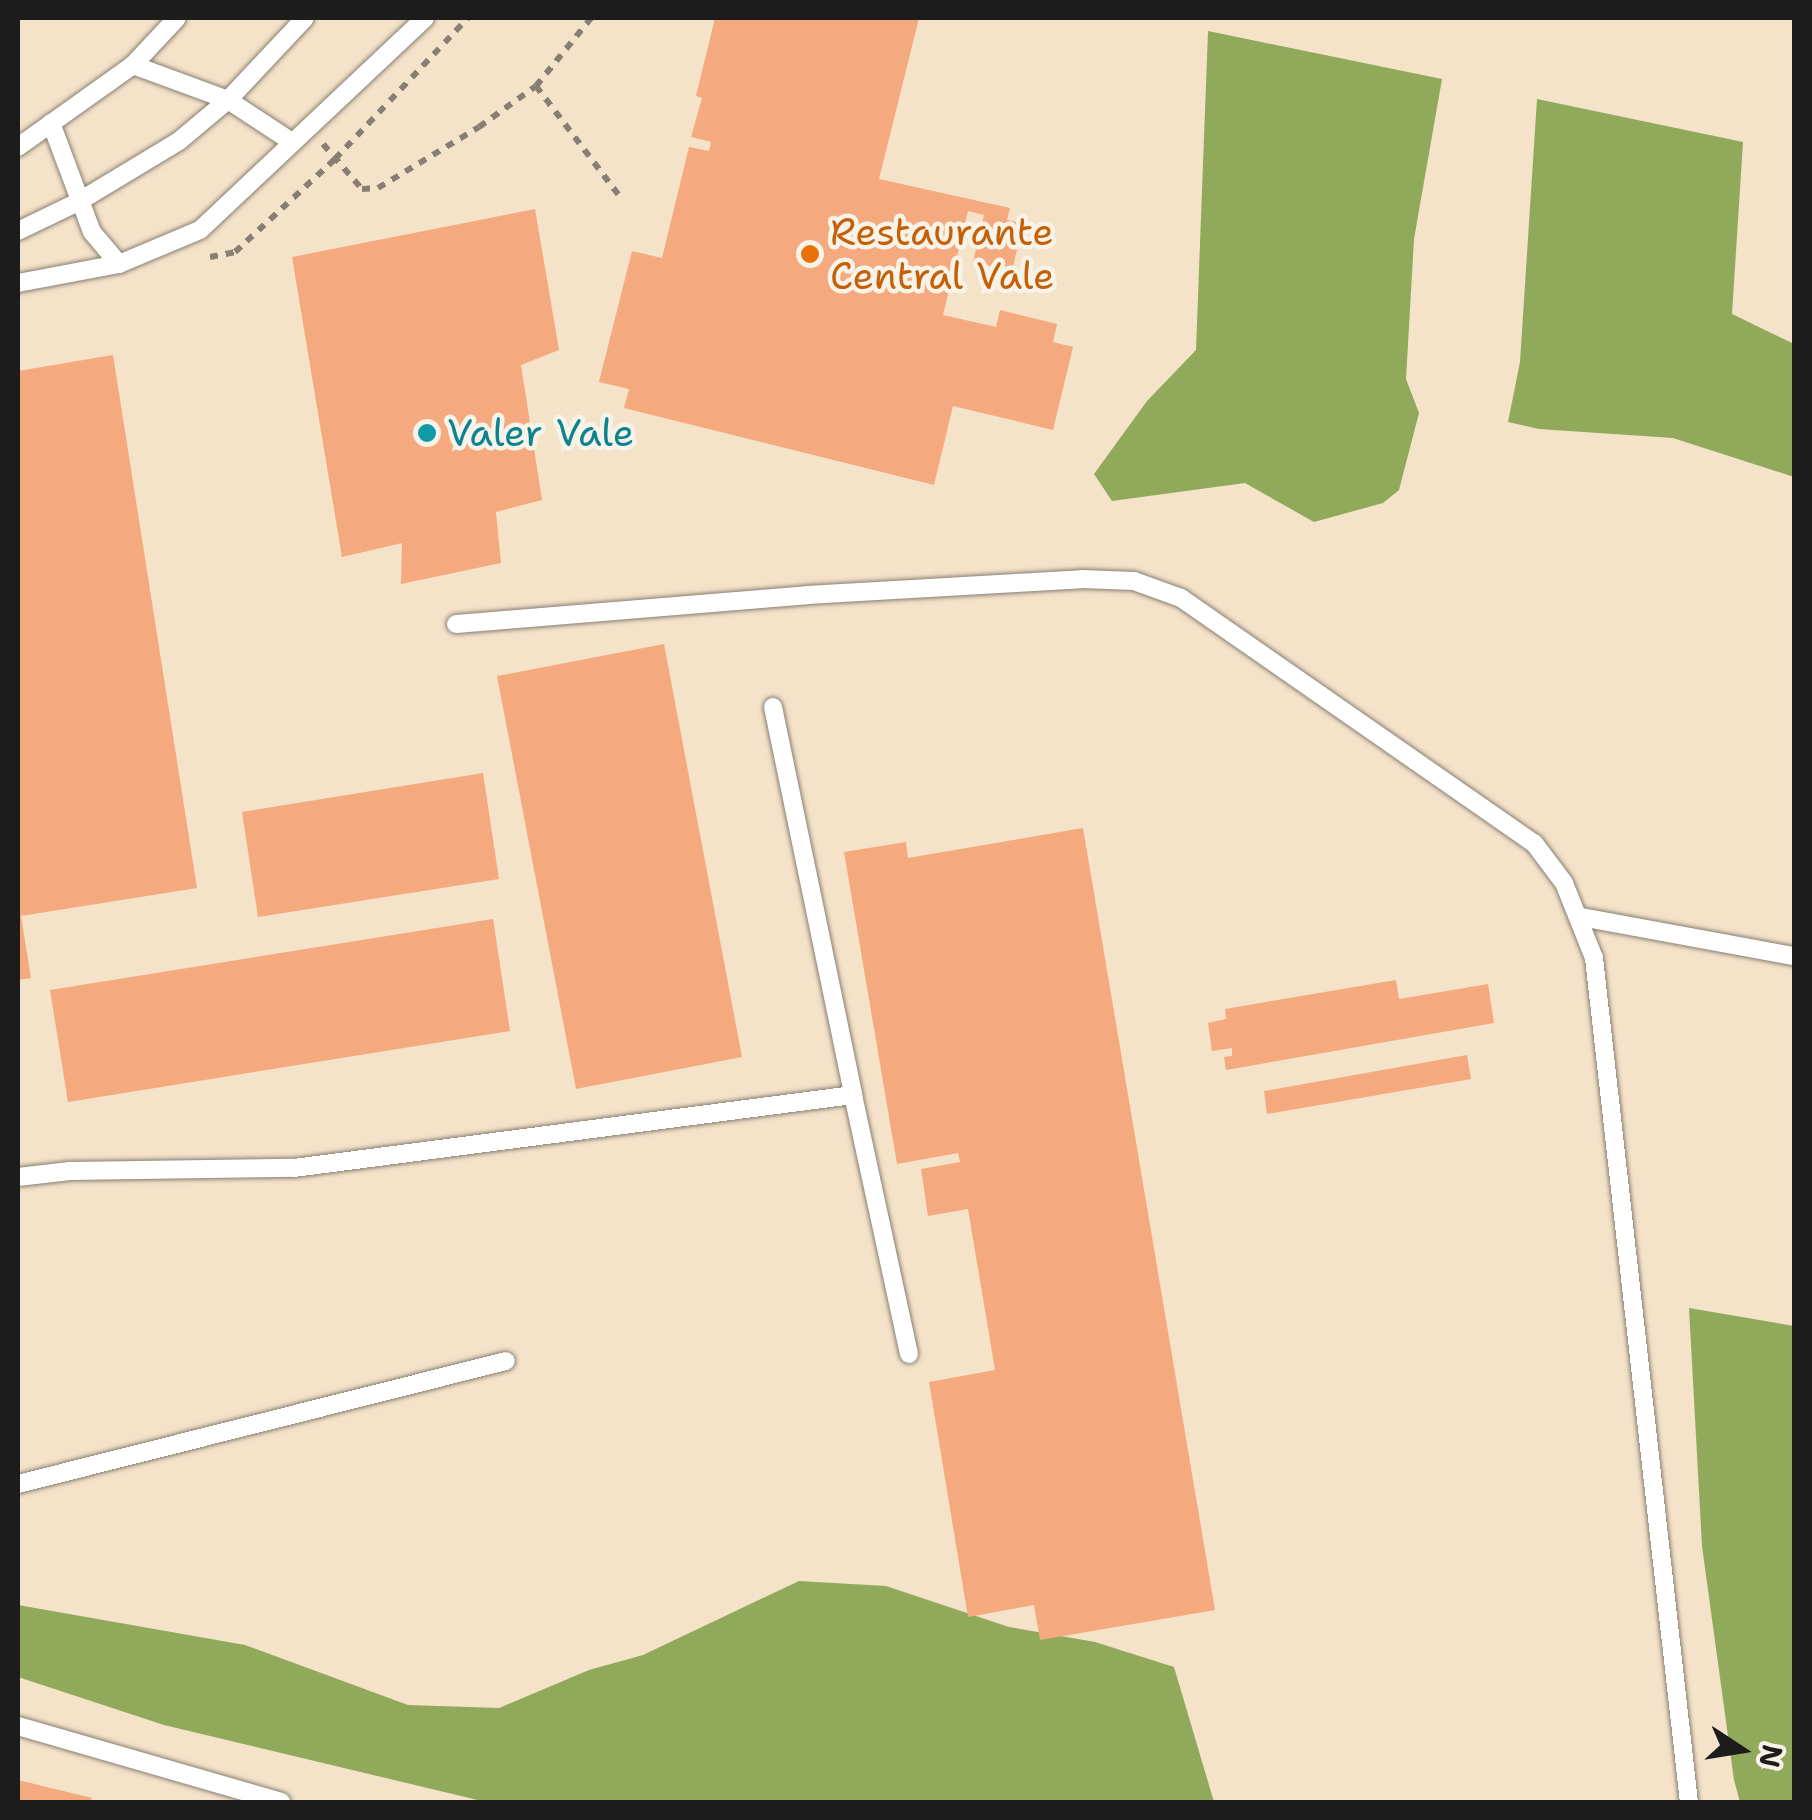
<!DOCTYPE html>
<style>
body{margin:0}
#map{position:relative;width:1812px;height:1820px;overflow:hidden;background:#f4e2c9;font-family:"Shantell Sans",sans-serif}
div>[style]{position:absolute}
.forest>*{inset:0;background:#91a95a}
.building>*{inset:0;background:#f4aa7e}
.path>*{height:6px;margin-top:-3px;transform-origin:0;background:repeating-linear-gradient(90deg,#887f72 0 8px,transparent 0 16px)}
.roads{filter:drop-shadow(0 0 2px #887f72) drop-shadow(0 0 2px #887f72)}
.service>*{height:18px;margin:-9px;padding:0 9px;transform-origin:9px;border-radius:9px;background:#fff}
.dots>*{width:28px;height:28px;translate:-50% -50%;box-sizing:border-box;border:5px solid #f7f3e8;border-radius:50%}
span{translate:-50% -50%;white-space:nowrap;text-align:center;line-height:1.15;-webkit-text-stroke:9px #f7f3e8;paint-order:stroke}
.food-label{font-size:38px;color:#c56008}
.left{translate:0 -50%;text-align:left}
.culture-label{font-size:38px;color:#0d838f}
.frame{position:absolute;inset:0;border:20px solid #1c1c1c;pointer-events:none}
.north{position:absolute;left:1692px;top:1700px;width:100px;height:100px;-webkit-text-stroke:8px #f7f3e8;paint-order:stroke;rotate:102deg;font-size:28px;font-weight:700;line-height:40px;text-align:center;color:#1c1c1c}
.north::after{content:'';display:block;margin:auto;width:35px;height:45px;background:#1c1c1c;clip-path:polygon(50% 0,100% 100%,50% 72%,0 100%)}
</style>
<div id="map">
<div class="forest">
<i style="clip-path:polygon(1208px 31px,1442px 79px,1414px 239px,1406px 379px,1419px 413px,1399px 490px,1383px 503px,1314px 522px,1245px 483px,1112px 501px,1094px 474px,1147px 401px,1196px 350px)"></i>
<i style="clip-path:polygon(1537px 99px,1743px 142px,1732px 314px,1794px 344px,1794px 477px,1673px 438px,1539px 429px,1508px 422px,1520px 362px)"></i>
<i style="clip-path:polygon(1689px 1308px,1794px 1326px,1794px 1802px,1740px 1802px,1734px 1780px,1702px 1546px)"></i>
<i style="clip-path:polygon(799px 1581px,886px 1586px,1009px 1627px,1095px 1642px,1174px 1667px,1214px 1802px,486px 1802px,164px 1725px,18px 1677px,18px 1605px,245px 1645px,408px 1705px,499px 1708px,589px 1670px,643px 1655px)"></i>
</div>
<div class="building">
<i style="clip-path:polygon(715px 18px,919px 18px,879px 179px,1010px 208px,1007px 220px,1023px 224px,1012px 271px,973px 262px,984px 215px,968px 211px,943px 315px,996px 327px,1000px 310px,1057px 324px,1053px 342px,1073px 347px,1053px 430px,953px 406px,934px 485px,624px 408px,629px 389px,599px 382px,632px 251px,662px 258px,689px 147px,709px 151px,711px 142px,691px 137px,702px 98px,696px 96px)"></i>
<i style="clip-path:polygon(535px 209px,559px 350px,521px 365px,542px 500px,496px 512px,501px 563px,401px 584px,402px 543px,342px 557px,292px 257px)"></i>
<i style="clip-path:polygon(113px 355px,197px 888px,21px 916px,31px 978px,18px 980px,18px 371px)"></i>
<i style="clip-path:polygon(664px 644px,742px 1057px,576px 1089px,497px 676px)"></i>
<i style="clip-path:polygon(483px 773px,499px 879px,258px 917px,242px 812px)"></i>
<i style="clip-path:polygon(1083px 828px,1215px 1610px,1040px 1640px,1034px 1605px,968px 1617px,929px 1382px,995px 1370px,968px 1209px,928px 1216px,921px 1169px,960px 1162px,958px 1153px,897px 1164px,844px 852px,906px 842px,908px 858px)"></i>
<i style="clip-path:polygon(493px 919px,510px 1031px,68px 1102px,50px 990px)"></i>
<i style="clip-path:polygon(1396px 980px,1399px 999px,1488px 984px,1494px 1023px,1226px 1070px,1224px 1057px,1232px 1056px,1232px 1048px,1212px 1051px,1208px 1023px,1226px 1019px,1225px 1009px)"></i>
<i style="clip-path:polygon(1467px 1055px,1471px 1079px,1267px 1114px,1264px 1091px)"></i>
<i style="clip-path:polygon(18px 1780px,92px 1798px,91px 1802px,18px 1802px)"></i>
</div>
<div class="path">
<i style="left:536px;top:86px;width:136px;rotate:52.8deg"></i>
<i style="left:323px;top:144px;width:60px;rotate:49.1deg"></i>
<i style="left:362px;top:189px;width:16px;rotate:-4deg"></i>
<i style="left:378px;top:188px;width:118px;rotate:-31.1deg"></i>
<i style="left:479px;top:127px;width:70px;rotate:-35.7deg"></i>
<i style="left:536px;top:86px;width:87px;rotate:-51deg"></i>
<i style="left:210px;top:257px;width:25px;rotate:-11deg"></i>
<i style="left:235px;top:252px;width:137px;rotate:-42.9deg"></i>
<i style="left:335px;top:159px;width:194px;rotate:-46.7deg"></i>
</div>
<div class="roads">
<div class="service">
<i style="left:133px;top:65px;width:101px;rotate:20.2deg"></i>
<i style="left:228px;top:100px;width:77px;rotate:33.3deg"></i>
<i style="left:51px;top:123px;width:116px;rotate:69.4deg"></i>
<i style="left:92px;top:232px;width:42px;rotate:49.8deg"></i>
<i style="left:18px;top:147px;width:141px;rotate:-35.5deg"></i>
<i style="left:133px;top:65px;width:64px;rotate:-46.9deg"></i>
<i style="left:18px;top:231px;width:67px;rotate:-25.8deg"></i>
<i style="left:78px;top:202px;width:118px;rotate:-31.1deg"></i>
<i style="left:179px;top:141px;width:64px;rotate:-39.9deg"></i>
<i style="left:228px;top:100px;width:112px;rotate:-46.8deg"></i>
<i style="left:18px;top:283px;width:103px;rotate:-10.7deg"></i>
<i style="left:119px;top:264px;width:88px;rotate:-22.8deg"></i>
<i style="left:200px;top:230px;width:309px;rotate:-43.3deg"></i>
<i style="left:456px;top:624px;width:352px;rotate:-4.7deg"></i>
<i style="left:807px;top:595px;width:275px;rotate:-3.3deg"></i>
<i style="left:1082px;top:579px;width:52px;rotate:2.2deg"></i>
<i style="left:1134px;top:581px;width:50px;rotate:19.9deg"></i>
<i style="left:1181px;top:598px;width:430px;rotate:34.8deg"></i>
<i style="left:1534px;top:843px;width:50px;rotate:53.1deg"></i>
<i style="left:1564px;top:883px;width:81px;rotate:68.2deg"></i>
<i style="left:1594px;top:958px;width:849px;rotate:83.58deg"></i>
<i style="left:773px;top:707px;width:396px;rotate:78.3deg"></i>
<i style="left:1581px;top:917px;width:217px;rotate:10.4deg"></i>
<i style="left:18px;top:1177px;width:52px;rotate:-6.6deg"></i>
<i style="left:70px;top:1171px;width:224px;rotate:-0.8deg"></i>
<i style="left:294px;top:1168px;width:564px;rotate:-7.44deg"></i>
<i style="left:853px;top:1095px;width:265px;rotate:77.8deg"></i>
<i style="left:18px;top:1484px;width:503px;rotate:-14.15deg"></i>
<i style="left:18px;top:1726px;width:274px;rotate:16.1deg"></i>
</div>
</div>
<div class="dots">
<i style="left:810px;top:254px;background:#e8710a"></i>
<i style="left:427px;top:433px;background:#0f9aa8"></i>
</div>
<div class="food-label">
<span class="left" style="left:830px;top:254px">Restaurante<br>Central Vale</span>
</div>
<div class="culture-label">
<span class="left" style="left:447px;top:433px">Valer Vale</span>
</div>
<div class="frame"></div>
<div class="north">N</div>
</div>
